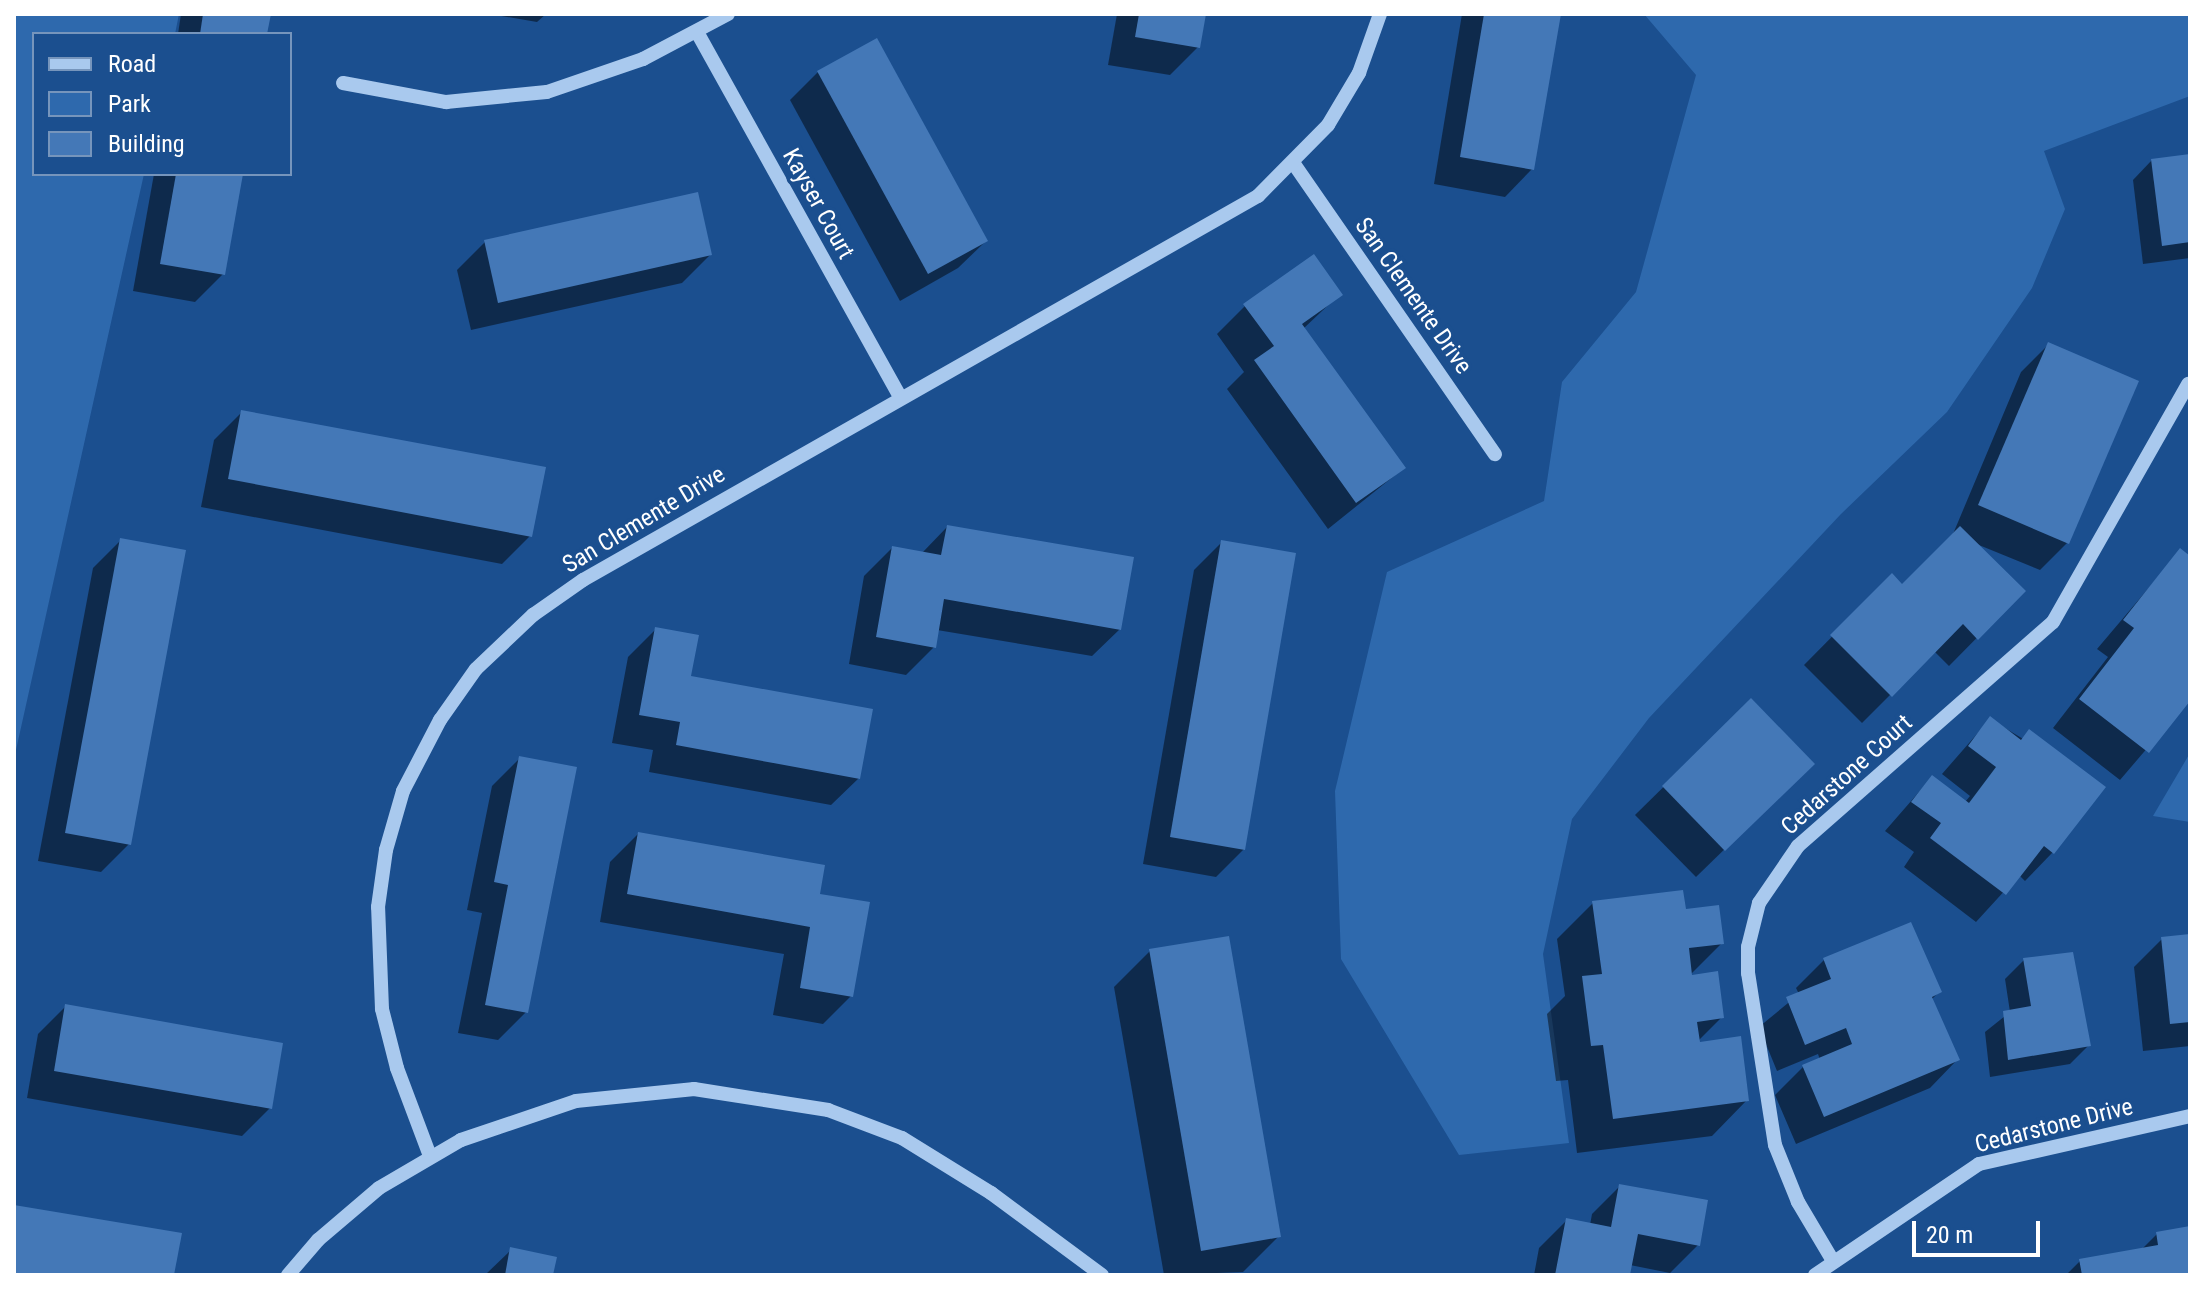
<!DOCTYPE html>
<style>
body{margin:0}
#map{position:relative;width:2204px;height:1289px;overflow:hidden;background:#1b4f8f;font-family:"Roboto Condensed",sans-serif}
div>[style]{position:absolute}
.green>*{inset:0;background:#2e69ad}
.shadow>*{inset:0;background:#0007}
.building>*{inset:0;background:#4478b7}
.minor>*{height:14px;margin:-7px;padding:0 7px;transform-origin:7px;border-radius:7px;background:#a9c9ee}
span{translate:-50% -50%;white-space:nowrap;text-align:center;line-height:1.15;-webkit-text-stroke:7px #1b4f8f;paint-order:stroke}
.street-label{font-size:24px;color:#fff}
.frame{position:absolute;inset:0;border:16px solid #fff;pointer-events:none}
.legend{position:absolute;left:32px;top:32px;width:260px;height:144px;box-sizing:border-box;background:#1b4f8f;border:2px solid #7695bc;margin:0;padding:10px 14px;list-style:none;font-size:24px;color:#fff}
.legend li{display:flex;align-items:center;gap:16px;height:40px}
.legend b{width:40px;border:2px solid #7695bc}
.scale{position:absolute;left:1912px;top:1221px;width:128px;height:36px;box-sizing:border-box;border:4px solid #fff;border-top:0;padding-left:10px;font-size:24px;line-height:28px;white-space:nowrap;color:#fff;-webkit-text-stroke:6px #1b4f8f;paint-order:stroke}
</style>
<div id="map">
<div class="green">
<i style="clip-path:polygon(14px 14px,179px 14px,175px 34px,34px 34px,34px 174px,144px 174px,14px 759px)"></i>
<i style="clip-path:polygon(1644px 14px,2190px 14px,2190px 96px,2044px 151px,2065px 209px,2032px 288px,1947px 412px,1841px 514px,1649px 718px,1572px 819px,1543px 954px,1569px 1143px,1459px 1155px,1341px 959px,1335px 791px,1387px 572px,1544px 501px,1562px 382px,1636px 292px,1696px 75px)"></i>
<i style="clip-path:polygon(2190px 753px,2190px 822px,2153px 816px)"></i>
</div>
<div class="shadow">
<i style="clip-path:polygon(181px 14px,269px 14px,265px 34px,178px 34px)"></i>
<i style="clip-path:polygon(490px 14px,546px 14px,537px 22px)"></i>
<i style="clip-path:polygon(1117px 14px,1204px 14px,1198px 47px,1170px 75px,1108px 65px)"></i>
<i style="clip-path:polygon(1462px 14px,1558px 14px,1532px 169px,1505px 197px,1434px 184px)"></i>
<i style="clip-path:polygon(818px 72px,986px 241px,958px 268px,900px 301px,790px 100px)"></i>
<i style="clip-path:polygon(2190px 156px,2190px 258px,2143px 264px,2133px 180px,2152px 160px)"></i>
<i style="clip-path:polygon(154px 174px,241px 174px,223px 274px,195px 302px,133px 291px)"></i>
<i style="clip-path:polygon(485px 242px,710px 255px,682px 283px,471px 330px,457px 270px)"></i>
<i style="clip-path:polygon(1340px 294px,1303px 329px,1404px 468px,1328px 529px,1227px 389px,1244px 372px,1217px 334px,1245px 306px)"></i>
<i style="clip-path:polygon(2049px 344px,2067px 543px,2040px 570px,1974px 543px,2023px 591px,1949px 666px,1934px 651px,1862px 723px,1804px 665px,1892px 576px,1902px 587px,1953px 534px,2021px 372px)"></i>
<i style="clip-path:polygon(242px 412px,530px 536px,502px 564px,201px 507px,214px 440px)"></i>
<i style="clip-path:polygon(947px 527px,1120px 629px,1092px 656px,937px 630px,934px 647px,906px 675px,849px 664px,864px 576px,892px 548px,922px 553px)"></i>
<i style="clip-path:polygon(121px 540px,129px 844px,101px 872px,38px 861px,93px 568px)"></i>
<i style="clip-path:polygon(1222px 542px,1244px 849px,1216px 877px,1143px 864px,1194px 570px)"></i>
<i style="clip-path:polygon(2180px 551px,2190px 558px,2190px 698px,2120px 780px,2053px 728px,2108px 657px,2097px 649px)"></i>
<i style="clip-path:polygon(656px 629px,689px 678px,859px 778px,831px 805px,649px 772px,653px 750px,612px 743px,628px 657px)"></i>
<i style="clip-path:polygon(1751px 701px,1812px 764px,1696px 877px,1635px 815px)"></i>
<i style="clip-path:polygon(1990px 719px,2103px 787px,2052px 853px,2025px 881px,2019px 875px,1976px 922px,1904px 867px,1914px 852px,1885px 831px,1932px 777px,1965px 802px,1970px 796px,1942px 774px)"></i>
<i style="clip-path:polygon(520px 758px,526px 1012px,498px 1040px,458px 1033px,482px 913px,467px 910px,492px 786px)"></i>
<i style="clip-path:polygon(638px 834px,817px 895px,851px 996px,823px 1024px,773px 1015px,784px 954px,600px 922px,610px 862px)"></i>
<i style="clip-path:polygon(1593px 903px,1684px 912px,1722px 943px,1687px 978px,1722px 1017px,1695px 1044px,1747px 1100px,1712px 1136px,1577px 1153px,1568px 1080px,1556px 1081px,1547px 1014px,1565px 996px,1557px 939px)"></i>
<i style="clip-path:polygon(2190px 936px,2190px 1046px,2143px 1051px,2134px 967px,2162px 939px)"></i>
<i style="clip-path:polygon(1150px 951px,1278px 1237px,1243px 1272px,1164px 1275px,1114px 987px)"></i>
<i style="clip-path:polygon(1824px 960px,1939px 992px,1931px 1000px,1957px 1060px,1930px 1088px,1796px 1144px,1775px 1095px,1803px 1067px,1820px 1060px,1818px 1054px,1777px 1071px,1759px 1027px,1799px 994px,1796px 988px)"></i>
<i style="clip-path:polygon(2024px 960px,2089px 1045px,2070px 1064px,1990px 1077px,1985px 1032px,2010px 1012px,2005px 979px)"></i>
<i style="clip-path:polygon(66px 1006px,270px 1108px,242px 1136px,27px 1098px,38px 1034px)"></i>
<i style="clip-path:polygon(1620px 1186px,1698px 1245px,1670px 1273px,1630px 1265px,1628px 1275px,1534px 1275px,1539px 1248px,1567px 1220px,1590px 1225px,1592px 1214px)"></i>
<i style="clip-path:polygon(14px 1207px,180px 1235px,172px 1275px,14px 1275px)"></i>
<i style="clip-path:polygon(2190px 1228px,2190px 1275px,2066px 1275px,2080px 1261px,2141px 1250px,2157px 1234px)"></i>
<i style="clip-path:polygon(511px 1250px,551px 1275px,485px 1275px)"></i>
</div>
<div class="building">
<i style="clip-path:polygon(203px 14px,271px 14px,267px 34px,200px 34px)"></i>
<i style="clip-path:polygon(1139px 14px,1206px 14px,1200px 48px,1135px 37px)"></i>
<i style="clip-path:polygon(1484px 14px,1561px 14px,1534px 170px,1460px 157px)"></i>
<i style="clip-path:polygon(877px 38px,988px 241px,928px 274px,817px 71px)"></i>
<i style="clip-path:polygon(2190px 154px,2190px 242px,2162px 246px,2151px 159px)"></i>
<i style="clip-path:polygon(176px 174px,243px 174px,225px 275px,160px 264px)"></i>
<i style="clip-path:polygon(698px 192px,712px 255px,498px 303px,484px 240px)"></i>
<i style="clip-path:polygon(1314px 254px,1343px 295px,1302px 324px,1406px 468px,1356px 503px,1254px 360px,1274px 346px,1243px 304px)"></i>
<i style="clip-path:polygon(2048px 342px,2139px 381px,2069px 544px,1978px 505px)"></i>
<i style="clip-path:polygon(241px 410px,546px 467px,532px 537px,228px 479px)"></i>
<i style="clip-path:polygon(947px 525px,1134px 557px,1121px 630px,944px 599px,936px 648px,876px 637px,892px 546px,941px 555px)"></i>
<i style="clip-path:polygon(1960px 526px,2026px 591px,1978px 640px,1963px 624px,1892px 697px,1830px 635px,1892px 573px,1902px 584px)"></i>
<i style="clip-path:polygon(120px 538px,186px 550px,131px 845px,65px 833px)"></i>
<i style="clip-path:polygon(1221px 540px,1296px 553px,1245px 850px,1170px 837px)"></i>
<i style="clip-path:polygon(2180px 548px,2190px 556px,2190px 701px,2149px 753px,2079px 699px,2134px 628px,2123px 620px)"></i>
<i style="clip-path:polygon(655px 627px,699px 635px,691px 676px,873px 709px,860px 779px,676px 745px,680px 722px,639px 715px)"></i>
<i style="clip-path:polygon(1751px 698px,1815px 764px,1725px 851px,1662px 786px)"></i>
<i style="clip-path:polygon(1990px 716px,2021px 740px,2029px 729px,2106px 787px,2054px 854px,2044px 846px,2006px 895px,1930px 838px,1941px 823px,1911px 802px,1932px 775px,1969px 803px,1996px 767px,1968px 746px)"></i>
<i style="clip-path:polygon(519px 756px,577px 767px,528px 1013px,485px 1005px,508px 885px,494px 882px)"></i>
<i style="clip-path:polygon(638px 832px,825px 865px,820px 894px,870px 902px,853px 997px,800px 988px,810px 927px,627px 894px)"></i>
<i style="clip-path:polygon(1683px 890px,1686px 909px,1719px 905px,1724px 944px,1689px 948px,1692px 975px,1718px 971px,1724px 1018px,1697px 1022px,1700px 1042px,1741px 1036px,1749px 1101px,1613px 1119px,1603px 1045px,1591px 1046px,1582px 976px,1602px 974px,1592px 901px)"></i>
<i style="clip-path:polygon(1911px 922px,1942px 992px,1932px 997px,1960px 1060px,1824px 1117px,1802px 1065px,1852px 1044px,1846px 1028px,1805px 1045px,1786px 997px,1831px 979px,1823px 958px)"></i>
<i style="clip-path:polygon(2190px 934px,2190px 1022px,2170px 1024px,2161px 937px)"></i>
<i style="clip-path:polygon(1229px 936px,1281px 1237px,1201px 1251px,1149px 949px)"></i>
<i style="clip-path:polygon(2073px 952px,2091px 1046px,2008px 1060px,2003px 1011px,2031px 1006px,2023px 958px)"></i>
<i style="clip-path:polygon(65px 1004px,283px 1043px,272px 1109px,54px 1071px)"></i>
<i style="clip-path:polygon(1619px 1184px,1708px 1200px,1700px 1246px,1638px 1234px,1630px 1275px,1555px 1275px,1566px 1218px,1611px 1227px)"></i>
<i style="clip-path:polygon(14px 1205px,182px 1233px,174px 1275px,14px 1273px)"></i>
<i style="clip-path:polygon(2190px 1226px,2190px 1275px,2082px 1275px,2079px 1259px,2158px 1245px,2156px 1232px)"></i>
<i style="clip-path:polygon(510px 1247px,557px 1257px,553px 1275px,505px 1275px)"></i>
</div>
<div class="minor">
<i style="left:697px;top:32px;width:418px;rotate:60.9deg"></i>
<i style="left:343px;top:83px;width:105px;rotate:10.5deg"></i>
<i style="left:446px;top:102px;width:101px;rotate:-5.7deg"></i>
<i style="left:547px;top:92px;width:102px;rotate:-19deg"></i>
<i style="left:643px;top:59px;width:96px;rotate:-27.9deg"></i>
<i style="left:1294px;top:164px;width:353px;rotate:55.3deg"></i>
<i style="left:430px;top:1156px;width:94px;rotate:-110.6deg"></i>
<i style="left:397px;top:1068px;width:61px;rotate:-104.3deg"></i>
<i style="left:382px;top:1009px;width:102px;rotate:-92.2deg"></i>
<i style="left:378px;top:907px;width:58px;rotate:-82deg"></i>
<i style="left:386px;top:850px;width:61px;rotate:-73.9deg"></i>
<i style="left:403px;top:791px;width:80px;rotate:-62.5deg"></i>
<i style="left:440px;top:720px;width:62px;rotate:-54.8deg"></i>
<i style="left:476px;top:669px;width:79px;rotate:-43.5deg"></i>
<i style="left:533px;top:615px;width:61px;rotate:-35deg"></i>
<i style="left:583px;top:580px;width:777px;rotate:-29.64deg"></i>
<i style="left:1258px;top:196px;width:100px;rotate:-45.4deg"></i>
<i style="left:1328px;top:125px;width:61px;rotate:-59.2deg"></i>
<i style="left:1359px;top:73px;width:63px;rotate:-70.4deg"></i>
<i style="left:1833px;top:1261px;width:69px;rotate:-120.7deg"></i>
<i style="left:1798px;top:1202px;width:61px;rotate:-112deg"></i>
<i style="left:1775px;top:1145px;width:174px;rotate:-98.9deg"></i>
<i style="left:1748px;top:973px;width:26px;rotate:-90deg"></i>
<i style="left:1748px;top:947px;width:45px;rotate:-76deg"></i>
<i style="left:1759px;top:903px;width:69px;rotate:-55.6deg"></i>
<i style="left:1798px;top:846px;width:339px;rotate:-41.3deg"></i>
<i style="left:2053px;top:622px;width:274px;rotate:-60.4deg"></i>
<i style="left:288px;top:1275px;width:46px;rotate:-49.4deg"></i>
<i style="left:318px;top:1240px;width:80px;rotate:-40.4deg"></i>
<i style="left:379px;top:1188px;width:95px;rotate:-30.3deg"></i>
<i style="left:461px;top:1140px;width:121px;rotate:-18.7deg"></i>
<i style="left:576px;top:1101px;width:119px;rotate:-5.8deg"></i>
<i style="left:694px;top:1089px;width:136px;rotate:8.9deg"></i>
<i style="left:828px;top:1110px;width:79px;rotate:20.7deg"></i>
<i style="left:902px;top:1138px;width:105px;rotate:31.7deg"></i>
<i style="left:991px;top:1193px;width:138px;rotate:36.5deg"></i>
<i style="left:1815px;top:1275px;width:198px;rotate:-34.1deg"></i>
<i style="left:1979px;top:1164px;width:216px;rotate:-12.8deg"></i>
</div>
<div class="street-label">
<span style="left:818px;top:204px;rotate:61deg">Kayser Court</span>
<span style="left:1413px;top:296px;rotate:55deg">San Clemente Drive</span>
<span style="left:644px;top:520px;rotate:-31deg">San Clemente Drive</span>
<span style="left:1847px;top:775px;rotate:-42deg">Cedarstone Court</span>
<span style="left:2054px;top:1126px;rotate:-14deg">Cedarstone Drive</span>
</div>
<div class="frame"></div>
<ul class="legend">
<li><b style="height:10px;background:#a9c9ee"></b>Road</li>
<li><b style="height:22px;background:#2e69ad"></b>Park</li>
<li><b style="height:22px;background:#4478b7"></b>Building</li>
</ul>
<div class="scale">20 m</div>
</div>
